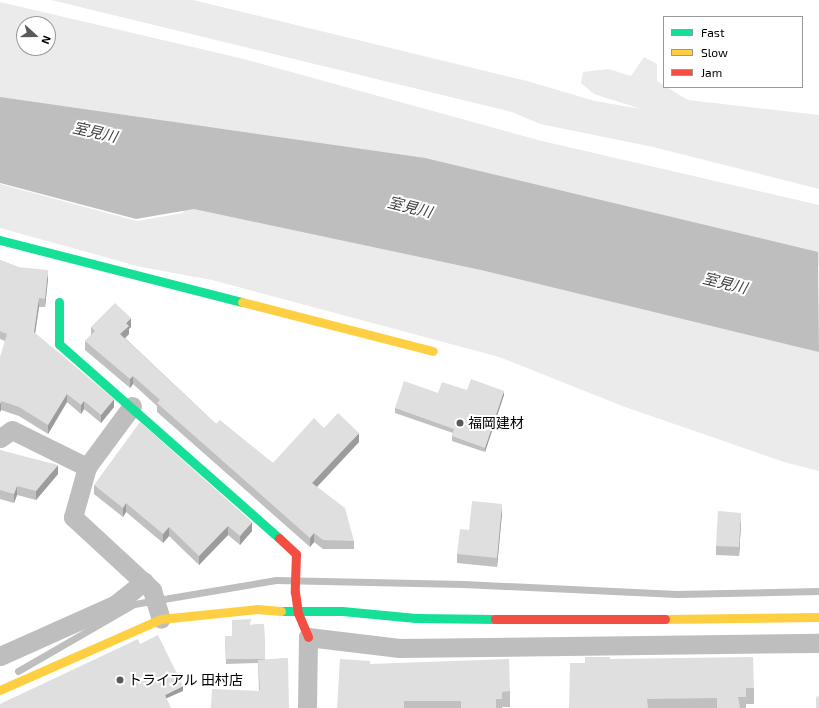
<!DOCTYPE html>
<meta charset="utf-8">
<style>
body{margin:0}
#map{position:relative;width:819px;height:708px;overflow:hidden;background:#fff;font-family:"Exo 2","Noto Sans JP",sans-serif}
div>[style]{position:absolute}
.green>*{inset:0;background:#ebebeb}
.water>*{inset:0;background:#bebebe}
.stream>*{height:7px;margin:-3.5px;padding:0 3.5px;transform-origin:3.5px;border-radius:3.5px;background:#bebebe}
.street>*{height:19px;margin:-9.5px;padding:0 9.5px;transform-origin:9.5px;border-radius:9.5px;background:#bebebe}
.fast>*{height:9px;margin:-4.5px;padding:0 4.5px;transform-origin:4.5px;border-radius:4.5px;background:#16e098}
.slow>*{height:9px;margin:-4.5px;padding:0 4.5px;transform-origin:4.5px;border-radius:4.5px;background:#ffcf43}
.jam>*{height:9px;margin:-4.5px;padding:0 4.5px;transform-origin:4.5px;border-radius:4.5px;background:#f24e42}
.wall>*{inset:0;background:#c0c0c0}
.shaded-wall>*{inset:0;background:#9c9c9c}
.building>*{inset:0;background:#dfdfdf}
.dots>*{width:11px;height:11px;translate:-50% -50%;box-sizing:border-box;border:2px solid #fff;border-radius:50%}
span{translate:-50% -50%;white-space:nowrap;text-align:center;line-height:1.15;-webkit-text-stroke:4px #fff;paint-order:stroke}
.poi-label{font-size:14px;color:#000}
.left{translate:0 -50%;text-align:left}
.water-label{font-size:15px;color:#434343;font-style:italic}
.legend{position:absolute;left:663px;top:16px;width:140px;height:72px;box-sizing:border-box;background:#fff;border:1px solid #999;margin:0;padding:5px 7px;list-style:none;font-size:12px;color:#000}
.legend li{display:flex;align-items:center;gap:8px;height:20px}
.legend b{width:20px;border:1px solid #999}
.north{position:absolute;left:16px;top:16px;width:40px;height:40px;box-sizing:border-box;background:#fff;border:1px solid #999;border-radius:50%;rotate:111deg;font-size:11px;font-weight:700;line-height:16px;text-align:center;color:#000}
.north::after{content:'';display:block;margin:auto;width:14px;height:18px;background:#595959;clip-path:polygon(50% 0,100% 100%,50% 72%,0 100%)}
</style>
<div id="map">
<div class="green">
<i style="clip-path:polygon(51px 0,193px 0,527px 81px,595px 101px,641px 109px,594px 94px,581px 83px,583px 72px,609px 69px,631px 76px,644px 57px,657px 64px,657px 81px,688px 100px,819px 115px,819px 189px,653px 147px,540px 124px,512px 112px)"></i>
<i style="clip-path:polygon(evenodd,0 2px,244px 59px,542px 141px,819px 205px,819px 266px,0 106px,0 2px,24px 24px,48px 24px,48px 48px,24px 48px,24px 24px)"></i>
<i style="clip-path:polygon(0 184px,137px 221px,183px 213px,192px 196px,819px 342px,819px 471px,784px 462px,625px 407px,499px 357px,212px 280px,141px 267px,0 228px)"></i>
</div>
<div class="water">
<i style="clip-path:polygon(0 97px,425px 158px,818px 252px,819px 352px,481px 270px,194px 209px,136px 219px,0 183px)"></i>
</div>
<div class="stream">
<i style="left:18px;top:671px;width:134px;rotate:-30deg"></i>
<i style="left:134px;top:604px;width:144px;rotate:-9.6deg"></i>
<i style="left:276px;top:580px;width:187px;rotate:1.2deg"></i>
<i style="left:463px;top:584px;width:214px;rotate:2.7deg"></i>
<i style="left:677px;top:594px;width:142px;rotate:-1.2deg"></i>
</div>
<div class="street">
<i style="left:132px;top:406px;width:76px;rotate:126.4deg"></i>
<i style="left:87px;top:467px;width:52px;rotate:105.6deg"></i>
<i style="left:73px;top:517px;width:108px;rotate:42.7deg"></i>
<i style="left:152px;top:590px;width:30px;rotate:73deg"></i>
<i style="left:0;top:438px;width:14px;rotate:-34deg"></i>
<i style="left:12px;top:430px;width:84px;rotate:26.3deg"></i>
<i style="left:0;top:656px;width:127px;rotate:-24.1deg"></i>
<i style="left:116px;top:604px;width:36px;rotate:-39deg"></i>
<i style="left:307px;top:708px;width:71px;rotate:-89.2deg"></i>
<i style="left:308px;top:637px;width:92px;rotate:6.9deg"></i>
<i style="left:399px;top:648px;width:420px;rotate:-0.7deg"></i>
</div>
<div class="fast">
<i style="left:0;top:240px;width:250px;rotate:14.4deg"></i>
<i style="left:59px;top:302px;width:42px;rotate:90deg"></i>
<i style="left:59px;top:344px;width:293px;rotate:41.4deg"></i>
<i style="left:281px;top:611px;width:61px"></i>
<i style="left:342px;top:611px;width:74px;rotate:5.4deg"></i>
<i style="left:416px;top:618px;width:79px;rotate:0.7deg"></i>
</div>
<div class="slow">
<i style="left:242px;top:302px;width:197px;rotate:14.4deg"></i>
<i style="left:665px;top:619px;width:154px;rotate:-0.7deg"></i>
<i style="left:0;top:690px;width:176px;rotate:-23.8deg"></i>
<i style="left:161px;top:619px;width:97px;rotate:-5.9deg"></i>
<i style="left:257px;top:609px;width:24px;rotate:5deg"></i>
</div>
<div class="jam">
<i style="left:279px;top:538px;width:23px;rotate:43deg"></i>
<i style="left:296px;top:554px;width:38px;rotate:92deg"></i>
<i style="left:295px;top:592px;width:21px;rotate:82deg"></i>
<i style="left:298px;top:613px;width:26px;rotate:67deg"></i>
<i style="left:495px;top:619px;width:170px"></i>
</div>
<div class="wall">
<i style="clip-path:polygon(0 260px,48px 279px,45px 307px,39px 307px,35px 333px,114px 407px,101px 423px,84px 409px,81px 414px,67px 402px,48px 434px,19px 416px,1px 410px,0 412px,5px 341px,0 339px)"></i>
<i style="clip-path:polygon(91px 327px,131px 327px,129px 329px,129px 334px,125px 338px,216px 424px,273px 463px,324px 428px,359px 442px,317px 487px,354px 541px,354px 549px,323px 549px,314px 542px,310px 547px,157px 412px,157px 406px,133px 384px,130px 388px,85px 350px,85px 341px,91px 335px)"></i>
<i style="clip-path:polygon(438px 393px,504px 395px,485px 452px,452px 441px,452px 436px,453px 433px,395px 413px,395px 408px)"></i>
<i style="clip-path:polygon(0 450px,58px 474px,36px 500px,17px 495px,14px 503px,0 499px)"></i>
<i style="clip-path:polygon(94px 485px,252px 531px,240px 545px,228px 535px,199px 565px,169px 536px,163px 543px,126px 512px,123px 517px,94px 494px)"></i>
<i style="clip-path:polygon(502px 513px,497px 567px,457px 563px,457px 554px,469px 530px)"></i>
<i style="clip-path:polygon(741px 522px,739px 556px,716px 555px,716px 546px)"></i>
<i style="clip-path:polygon(264px 624px,265px 660px,288px 658px,259px 691px,258px 663px,226px 664px,225px 636px,232px 636px,251px 625px)"></i>
<i style="clip-path:polygon(610px 659px,754px 688px,754px 704px,746px 704px,746px 708px,569px 708px,585px 663px)"></i>
<i style="clip-path:polygon(370px 664px,510px 691px,510px 707px,502px 707px,502px 708px,337px 708px)"></i>
</div>
<div class="shaded-wall">
<i style="clip-path:polygon(48px 270px,48px 279px,45px 307px,45px 299px)"></i>
<i style="clip-path:polygon(39px 298px,39px 307px,34px 341px,34px 332px)"></i>
<i style="clip-path:polygon(131px 318px,131px 327px,129px 329px,129px 334px,120px 343px,120px 334px,126px 323px)"></i>
<i style="clip-path:polygon(133px 376px,133px 384px,130px 388px,130px 379px)"></i>
<i style="clip-path:polygon(504px 391px,504px 395px,485px 452px,485px 448px)"></i>
<i style="clip-path:polygon(67px 394px,67px 402px,48px 434px,48px 425px)"></i>
<i style="clip-path:polygon(114px 399px,114px 407px,101px 423px,101px 415px)"></i>
<i style="clip-path:polygon(1px 401px,1px 410px,0 412px,0 404px)"></i>
<i style="clip-path:polygon(84px 401px,84px 409px,81px 414px,81px 405px)"></i>
<i style="clip-path:polygon(359px 433px,359px 442px,312px 492px,312px 483px)"></i>
<i style="clip-path:polygon(58px 465px,58px 474px,36px 500px,36px 491px)"></i>
<i style="clip-path:polygon(17px 486px,17px 495px,14px 503px,14px 494px)"></i>
<i style="clip-path:polygon(126px 503px,126px 512px,123px 517px,123px 508px)"></i>
<i style="clip-path:polygon(502px 504px,502px 513px,497px 567px,497px 558px)"></i>
<i style="clip-path:polygon(741px 513px,741px 522px,739px 556px,739px 547px)"></i>
<i style="clip-path:polygon(252px 522px,252px 531px,240px 545px,240px 536px)"></i>
<i style="clip-path:polygon(228px 526px,228px 535px,199px 565px,199px 556px)"></i>
<i style="clip-path:polygon(169px 527px,169px 536px,163px 543px,163px 534px)"></i>
<i style="clip-path:polygon(314px 533px,314px 542px,310px 547px,310px 538px)"></i>
<i style="clip-path:polygon(183px 686px,183px 691px,165px 699px,165px 695px)"></i>
</div>
<div class="building">
<i style="clip-path:polygon(0 260px,17px 267px,48px 270px,45px 299px,39px 298px,34px 332px,114px 399px,101px 415px,84px 401px,81px 405px,67px 394px,48px 425px,19px 407px,1px 401px,0 404px,0 357px,7px 334px,0 331px)"></i>
<i style="clip-path:polygon(115px 303px,131px 318px,126px 323px,129px 326px,120px 334px,216px 424px,220px 420px,273px 463px,314px 418px,324px 428px,338px 413px,359px 433px,312px 483px,345px 508px,354px 541px,323px 540px,314px 533px,310px 538px,157px 403px,160px 400px,133px 376px,130px 379px,85px 341px,95px 331px,91px 327px)"></i>
<i style="clip-path:polygon(471px 379px,504px 391px,485px 448px,452px 436px,454px 429px,395px 408px,404px 381px,438px 393px,442px 382px,467px 390px)"></i>
<i style="clip-path:polygon(140px 422px,252px 522px,240px 536px,228px 526px,199px 556px,169px 527px,163px 534px,126px 503px,123px 508px,94px 485px)"></i>
<i style="clip-path:polygon(0 450px,58px 465px,36px 491px,17px 486px,14px 494px,0 490px)"></i>
<i style="clip-path:polygon(472px 501px,502px 504px,497px 558px,457px 554px,460px 529px,469px 530px)"></i>
<i style="clip-path:polygon(718px 511px,741px 513px,739px 547px,716px 546px)"></i>
<i style="clip-path:polygon(251px 619px,250px 625px,264px 624px,265px 659px,226px 659px,225px 636px,232px 636px,232px 620px)"></i>
<i style="clip-path:polygon(158px 635px,183px 686px,165px 695px,171px 708px,0 708px,0 704px,138px 639px,140px 644px)"></i>
<i style="clip-path:polygon(585px 657px,610px 657px,610px 659px,753px 657px,754px 688px,746px 688px,746px 697px,738px 697px,740px 708px,717px 708px,717px 698px,647px 699px,648px 708px,569px 708px,570px 663px,585px 663px)"></i>
<i style="clip-path:polygon(288px 658px,289px 708px,211px 708px,212px 689px,260px 691px,258px 660px)"></i>
<i style="clip-path:polygon(340px 659px,370px 661px,370px 664px,509px 659px,510px 691px,502px 692px,502px 699px,496px 699px,496px 708px,461px 708px,461px 701px,404px 701px,404px 708px,337px 708px)"></i>
<i style="clip-path:polygon(819px 692px,819px 708px,816px 708px,816px 697px,819px 696px)"></i>
</div>
<div class="dots">
<i style="left:460px;top:423px;background:#595959"></i>
<i style="left:120px;top:680px;background:#595959"></i>
</div>
<div class="poi-label">
<span class="left" style="left:468px;top:423px">福岡建材</span>
<span class="left" style="left:128px;top:680px">トライアル 田村店</span>
</div>
<div class="water-label">
<span style="left:95px;top:132px;rotate:13deg">室見川</span>
<span style="left:410px;top:207px;rotate:14deg">室見川</span>
<span style="left:725px;top:283px;rotate:14deg">室見川</span>
</div>
<ul class="legend">
<li><b style="height:5px;background:#16e098"></b>Fast</li>
<li><b style="height:5px;background:#ffcf43"></b>Slow</li>
<li><b style="height:5px;background:#f24e42"></b>Jam</li>
</ul>
<div class="north">N</div>
</div>
